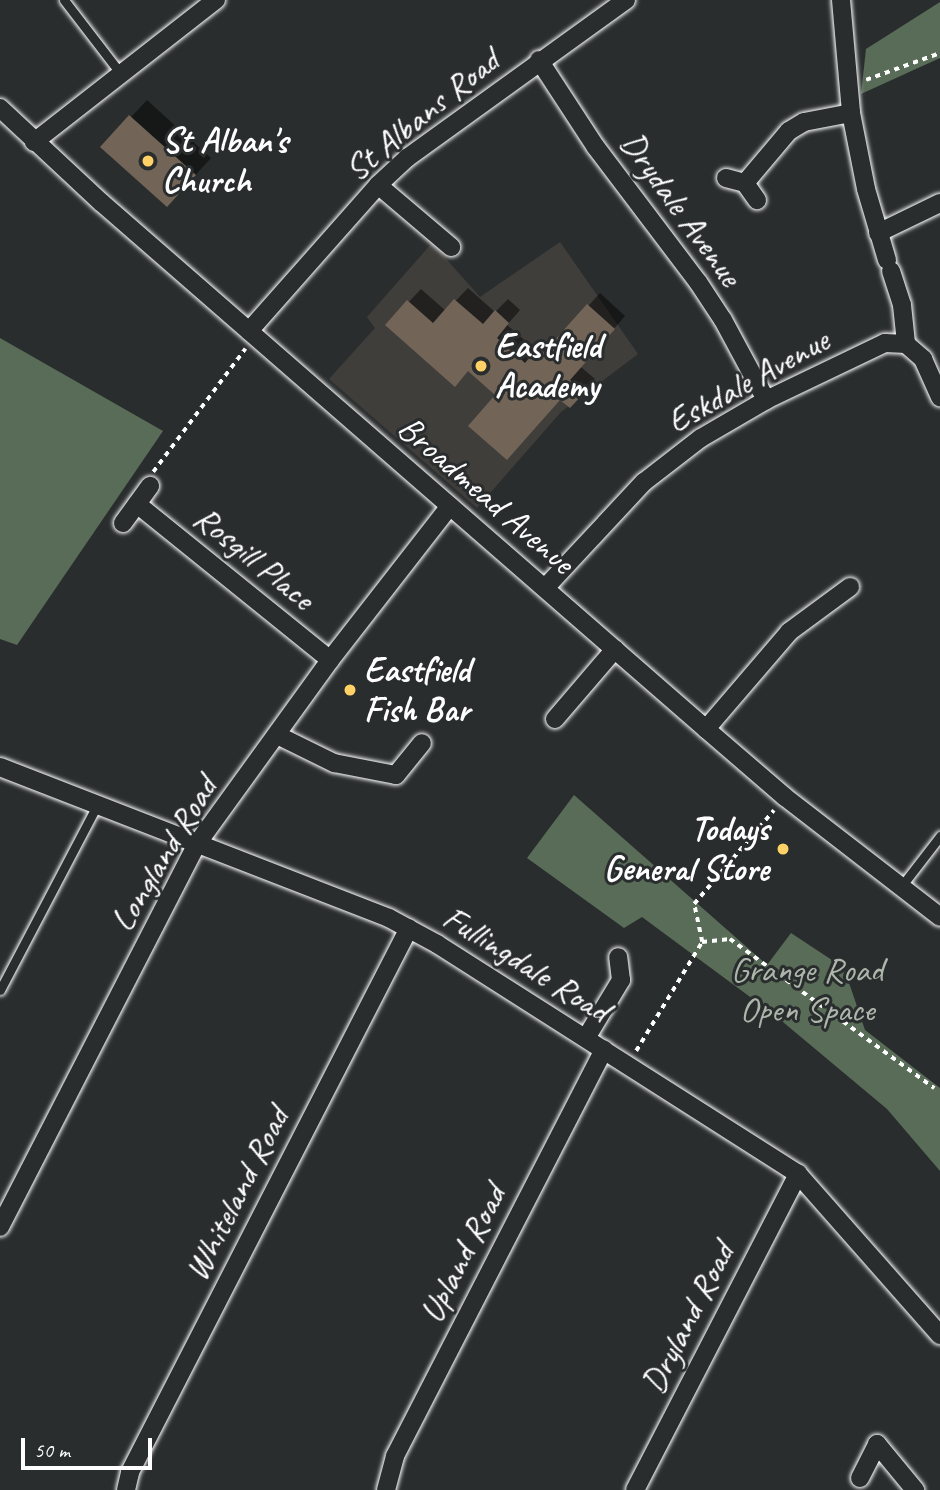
<!DOCTYPE html>
<style>
body{margin:0}
#map{position:relative;width:940px;height:1490px;overflow:hidden;background:#2a2d2e;font-family:Caveat,sans-serif}
div>[style]{position:absolute}
.built>*{inset:0;background:#403e3b}
.green>*{inset:0;background:#586c57}
.shadow>*{inset:0;background:#0007}
.building>*{inset:0;background:#726558}
.path>*{height:3.5px;margin-top:-1.75px;transform-origin:0;background:repeating-linear-gradient(90deg,#fff 0 5px,transparent 0 10px)}
.roads{filter:drop-shadow(0 0 2px #fff) drop-shadow(0 0 2px #fff)}
.service>*{height:9px;margin:-4.5px;padding:0 4.5px;transform-origin:4.5px;border-radius:4.5px;background:#2a2d2e}
.minor>*{height:18px;margin:-9px;padding:0 9px;transform-origin:9px;border-radius:9px;background:#2a2d2e}
.dots>*{width:19px;height:19px;translate:-50% -50%;box-sizing:border-box;border:4px solid #2a2d2e;border-radius:50%}
span{translate:-50% -50%;white-space:nowrap;text-align:center;line-height:1.15;-webkit-text-stroke:6px #2a2d2e;paint-order:stroke}
.street-label{font-size:35px;color:#fff}
.poi-label{font-size:35px;color:#fff;font-weight:700}
.left{translate:0 -50%;text-align:left}
.right{translate:-100% -50%;text-align:right}
.park-label{font-size:35px;color:#acb6ab}
.scale{position:absolute;left:21px;top:1438px;width:131px;height:32px;box-sizing:border-box;border:4px solid #fff;border-top:0;padding-left:9px;font-size:21px;line-height:24px;white-space:nowrap;color:#fff;-webkit-text-stroke:5px #2a2d2e;paint-order:stroke}
</style>
<div id="map">
<div class="built">
<i style="clip-path:polygon(560px 242px,638px 354px,561px 412px,477px 508px,329px 379px,375px 328px,367px 317px,432px 243px,480px 297px)"></i>
</div>
<div class="green">
<i style="clip-path:polygon(940px 2px,940px 58px,861px 94px,866px 49px)"></i>
<i style="clip-path:polygon(0 338px,163px 431px,17px 645px,0 639px)"></i>
<i style="clip-path:polygon(574px 795px,767px 965px,791px 933px,844px 968px,865px 1030px,940px 1088px,940px 1171px,887px 1109px,777px 1017px,642px 917px,624px 928px,527px 858px)"></i>
</div>
<div class="shadow">
<i style="clip-path:polygon(147px 100px,211px 158px,183px 189px,103px 147px)"></i>
<i style="clip-path:polygon(468px 288px,495px 312px,508px 299px,520px 310px,507px 325px,537px 351px,552px 336px,557px 341px,600px 293px,625px 316px,581px 367px,595px 379px,582px 394px,561px 398px,498px 395px,469px 370px,388px 324px,421px 289px,446px 311px)"></i>
</div>
<div class="building">
<i style="clip-path:polygon(129px 115px,196px 175px,167px 207px,100px 147px)"></i>
<i style="clip-path:polygon(454px 299px,483px 324px,495px 310px,509px 323px,497px 338px,525px 363px,538px 347px,544px 352px,587px 304px,615px 329px,570px 380px,584px 393px,570px 408px,560px 400px,507px 460px,468px 426px,495px 395px,468px 371px,455px 387px,385px 325px,407px 300px,433px 323px)"></i>
</div>
<div class="path">
<i style="left:866px;top:80px;width:79px;rotate:-20deg"></i>
<i style="left:153px;top:472px;width:154px;rotate:-53.2deg"></i>
<i style="left:702px;top:942px;width:28px;rotate:-6deg"></i>
<i style="left:730px;top:939px;width:253px;rotate:36.1deg"></i>
<i style="left:636px;top:1051px;width:127px;rotate:-58.8deg"></i>
<i style="left:702px;top:942px;width:39px;rotate:-102deg"></i>
<i style="left:694px;top:904px;width:123px;rotate:-49.6deg"></i>
</div>
<div class="roads">
<div class="service">
<i style="left:64px;top:0;width:93px;rotate:52.4deg"></i>
<i style="left:900px;top:888px;width:66px;rotate:-52.4deg"></i>
<i style="left:0;top:990px;width:209px;rotate:-62.3deg"></i>
</div>
<div class="minor">
<i style="left:841px;top:0;width:113px;rotate:84.9deg"></i>
<i style="left:851px;top:113px;width:77px;rotate:78.8deg"></i>
<i style="left:866px;top:189px;width:74px;rotate:73.5deg"></i>
<i style="left:539px;top:60px;width:103px;rotate:56.9deg"></i>
<i style="left:595px;top:146px;width:171px;rotate:52.9deg"></i>
<i style="left:698px;top:282px;width:45px;rotate:56.7deg"></i>
<i style="left:723px;top:320px;width:91px;rotate:61.7deg"></i>
<i style="left:0;top:108px;width:139px;rotate:43deg"></i>
<i style="left:102px;top:203px;width:801px;rotate:41.05deg"></i>
<i style="left:706px;top:729px;width:104px;rotate:40.7deg"></i>
<i style="left:785px;top:797px;width:196px;rotate:37.7deg"></i>
<i style="left:34px;top:142px;width:231px;rotate:-38deg"></i>
<i style="left:726px;top:178px;width:20px;rotate:15deg"></i>
<i style="left:745px;top:183px;width:21px;rotate:55deg"></i>
<i style="left:745px;top:183px;width:68px;rotate:-49.8deg"></i>
<i style="left:789px;top:131px;width:17px;rotate:-31deg"></i>
<i style="left:804px;top:122px;width:48px;rotate:-10.8deg"></i>
<i style="left:378px;top:185px;width:96px;rotate:40.3deg"></i>
<i style="left:878px;top:233px;width:69px;rotate:-25.8deg"></i>
<i style="left:891px;top:271px;width:36px;rotate:72deg"></i>
<i style="left:902px;top:305px;width:39px;rotate:84deg"></i>
<i style="left:906px;top:344px;width:23px;rotate:41deg"></i>
<i style="left:923px;top:359px;width:42px;rotate:65.9deg"></i>
<i style="left:249px;top:331px;width:195px;rotate:-48.5deg"></i>
<i style="left:378px;top:185px;width:40px;rotate:-43deg"></i>
<i style="left:407px;top:158px;width:270px;rotate:-35.8deg"></i>
<i style="left:137px;top:504px;width:248px;rotate:38.9deg"></i>
<i style="left:123px;top:523px;width:46px;rotate:-53.9deg"></i>
<i style="left:545px;top:588px;width:145px;rotate:-47deg"></i>
<i style="left:644px;top:482px;width:72px;rotate:-37.7deg"></i>
<i style="left:701px;top:438px;width:75px;rotate:-30.3deg"></i>
<i style="left:766px;top:400px;width:132px;rotate:-25.6deg"></i>
<i style="left:885px;top:343px;width:21px;rotate:3deg"></i>
<i style="left:555px;top:719px;width:92px;rotate:-49.4deg"></i>
<i style="left:706px;top:729px;width:128px;rotate:-49.4deg"></i>
<i style="left:789px;top:632px;width:76px;rotate:-36.4deg"></i>
<i style="left:277px;top:735px;width:64px;rotate:26.2deg"></i>
<i style="left:334px;top:763px;width:63px;rotate:11deg"></i>
<i style="left:396px;top:775px;width:41px;rotate:-50.9deg"></i>
<i style="left:0;top:767px;width:417px;rotate:21.2deg"></i>
<i style="left:389px;top:918px;width:55px;rotate:28.4deg"></i>
<i style="left:437px;top:944px;width:428px;rotate:32.5deg"></i>
<i style="left:798px;top:1174px;width:215px;rotate:48.6deg"></i>
<i style="left:586px;top:1038px;width:68px;rotate:-58.9deg"></i>
<i style="left:621px;top:980px;width:23px;rotate:-97deg"></i>
<i style="left:0;top:1227px;width:431px;rotate:-62.8deg"></i>
<i style="left:197px;top:844px;width:227px;rotate:-54.1deg"></i>
<i style="left:330px;top:660px;width:195px;rotate:-52.1deg"></i>
<i style="left:860px;top:1478px;width:38px;rotate:-63deg"></i>
<i style="left:877px;top:1444px;width:60px;rotate:50.4deg"></i>
<i style="left:126px;top:1490px;width:18px;rotate:-77deg"></i>
<i style="left:130px;top:1472px;width:611px;rotate:-62.85deg"></i>
<i style="left:386px;top:1490px;width:35px;rotate:-75deg"></i>
<i style="left:395px;top:1456px;width:457px;rotate:-62.8deg"></i>
<i style="left:635px;top:1490px;width:356px;rotate:-62.7deg"></i>
</div>
</div>
<div class="dots">
<i style="left:148px;top:161px;background:#ffd166"></i>
<i style="left:481px;top:366px;background:#ffd166"></i>
<i style="left:350px;top:690px;background:#ffd166"></i>
<i style="left:783px;top:849px;background:#ffd166"></i>
</div>
<div class="street-label">
<span style="left:422px;top:115px;rotate:-39deg">St Albans Road</span>
<span style="left:681px;top:209px;rotate:54deg">Drydale Avenue</span>
<span style="left:748px;top:381px;rotate:-29deg">Eskdale Avenue</span>
<span style="left:486px;top:495px;rotate:41deg">Broadmead Avenue</span>
<span style="left:254px;top:558px;rotate:39deg">Rosgill Place</span>
<span style="left:164px;top:854px;rotate:-59deg">Longland Road</span>
<span style="left:526px;top:964px;rotate:32deg">Fullingdale Road</span>
<span style="left:237px;top:1194px;rotate:-63deg">Whiteland Road</span>
<span style="left:463px;top:1254px;rotate:-63deg">Upland Road</span>
<span style="left:688px;top:1318px;rotate:-63deg">Dryland Road</span>
</div>
<div class="poi-label">
<span class="left" style="left:162px;top:161px">St Alban's<br>Church</span>
<span class="left" style="left:495px;top:366px">Eastfield<br>Academy</span>
<span class="left" style="left:364px;top:690px">Eastfield<br>Fish Bar</span>
<span class="right" style="left:769px;top:849px">Todays<br>General Store</span>
</div>
<div class="park-label">
<span style="left:807px;top:990px">Grange Road<br>Open Space</span>
</div>
<div class="scale">50 m</div>
</div>
